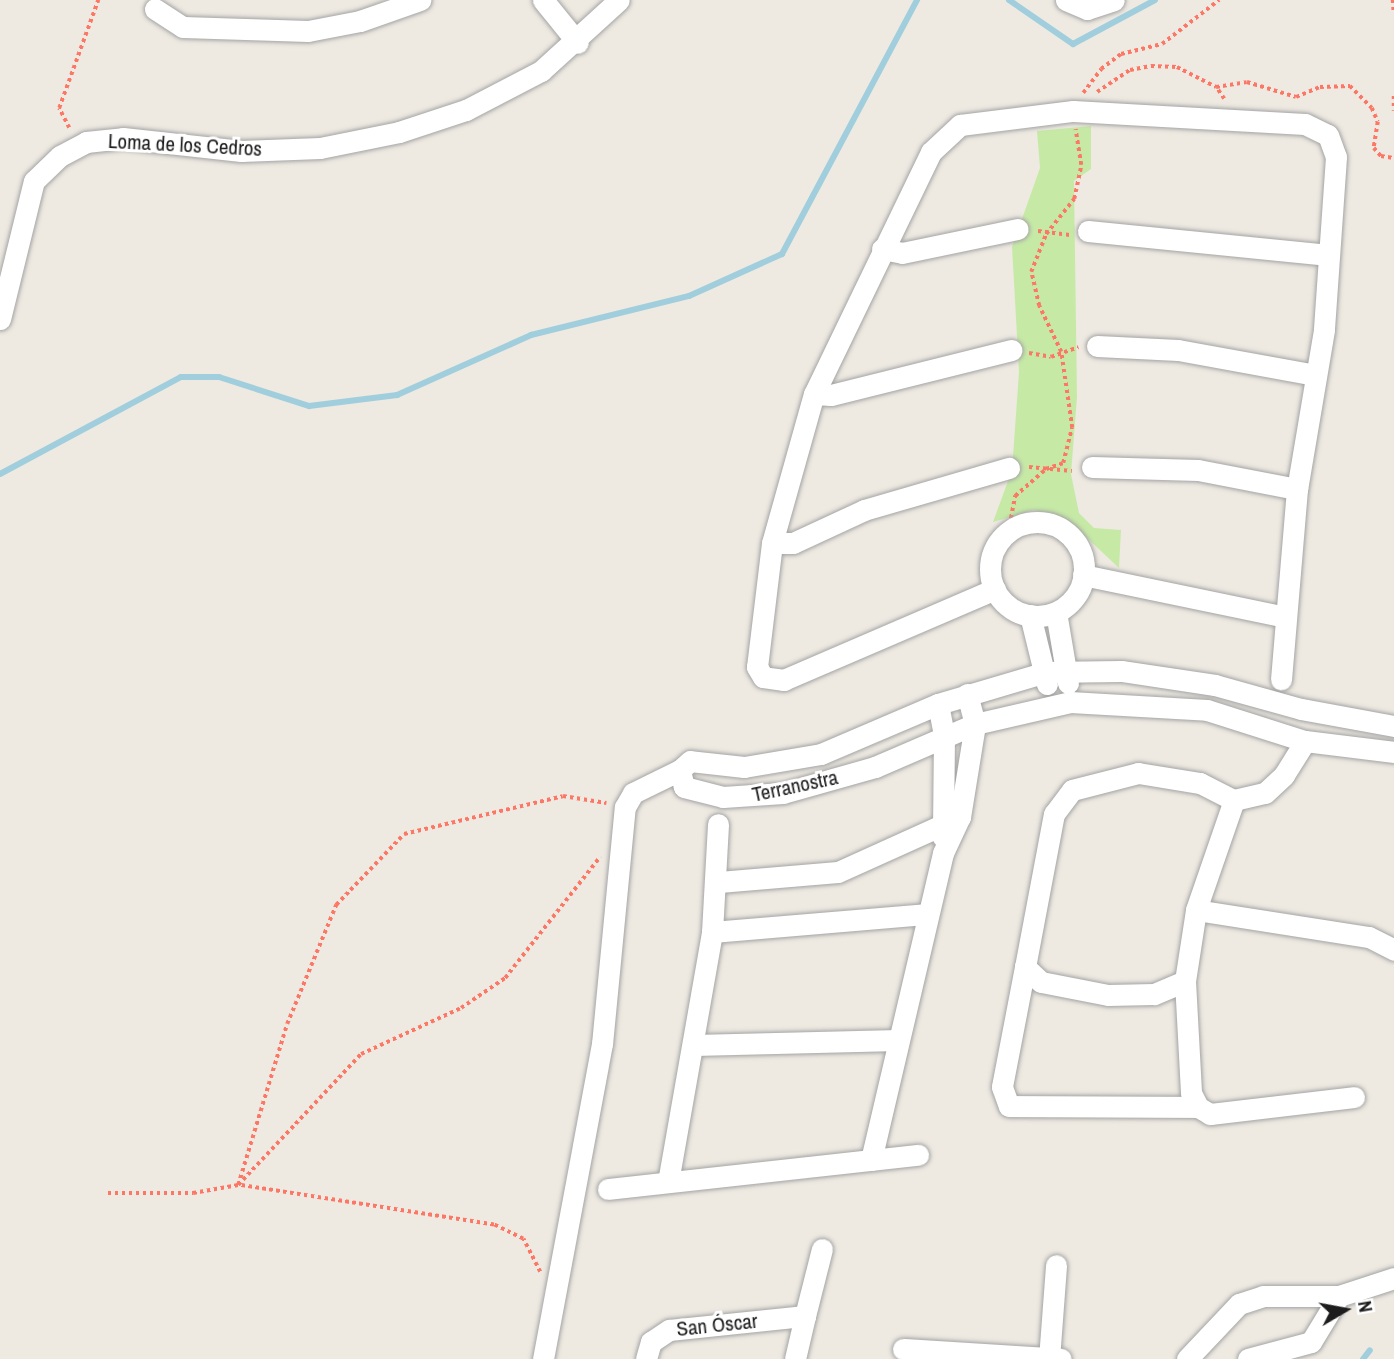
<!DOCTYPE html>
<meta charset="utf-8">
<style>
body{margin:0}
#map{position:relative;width:1394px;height:1359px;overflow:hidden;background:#eeeae2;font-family:"Archivo Narrow",sans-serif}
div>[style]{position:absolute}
.grass>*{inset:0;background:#c6eaa6}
.stream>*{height:6px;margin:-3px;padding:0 3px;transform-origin:3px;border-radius:3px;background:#a1cedd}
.path>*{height:3.5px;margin-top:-1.75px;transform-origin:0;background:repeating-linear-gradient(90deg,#fc7765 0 3.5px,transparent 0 7px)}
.roads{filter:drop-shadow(0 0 2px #a4a4a4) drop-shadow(0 0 2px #a4a4a4)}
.minor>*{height:21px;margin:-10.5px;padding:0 10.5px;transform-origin:10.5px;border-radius:10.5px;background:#fff}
.minor>.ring{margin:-10.5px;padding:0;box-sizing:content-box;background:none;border:21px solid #fff;border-radius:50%}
span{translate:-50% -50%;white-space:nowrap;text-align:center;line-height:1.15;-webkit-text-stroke:6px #fff;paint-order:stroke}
.street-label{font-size:21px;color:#1d1d1d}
.north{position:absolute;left:1310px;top:1275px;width:70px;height:70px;-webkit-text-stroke:5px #fff;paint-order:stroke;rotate:80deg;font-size:19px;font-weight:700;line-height:28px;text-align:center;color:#1d1d1d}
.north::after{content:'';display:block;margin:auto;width:24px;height:32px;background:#1d1d1d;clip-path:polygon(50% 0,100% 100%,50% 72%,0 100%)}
</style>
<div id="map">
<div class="grass">
<i style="clip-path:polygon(1091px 126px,1091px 169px,1074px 181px,1077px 397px,1071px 474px,1079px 513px,1094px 528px,1121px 530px,1119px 568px,1069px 521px,1034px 510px,993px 522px,1012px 470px,1019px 372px,1012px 247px,1040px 168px,1037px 131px)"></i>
</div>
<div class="stream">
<i style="left:1009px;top:0;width:78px;rotate:34.5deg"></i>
<i style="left:1073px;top:44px;width:93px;rotate:-28.2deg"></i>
<i style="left:0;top:474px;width:205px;rotate:-28.2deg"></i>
<i style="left:181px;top:377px;width:38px"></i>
<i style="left:219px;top:377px;width:95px;rotate:17.9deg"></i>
<i style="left:309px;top:406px;width:89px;rotate:-7.1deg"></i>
<i style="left:397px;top:395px;width:147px;rotate:-24.1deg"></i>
<i style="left:531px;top:335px;width:163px;rotate:-13.9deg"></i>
<i style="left:689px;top:296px;width:102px;rotate:-24.3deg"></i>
<i style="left:782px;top:254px;width:288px;rotate:-62deg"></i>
<i style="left:1363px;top:1359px;width:11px;rotate:-52deg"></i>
</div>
<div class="path">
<i style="left:1393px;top:0;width:14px;rotate:86deg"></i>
<i style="left:1097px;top:92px;width:40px;rotate:-34deg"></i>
<i style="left:1130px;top:70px;width:21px;rotate:-11deg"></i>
<i style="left:1151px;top:66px;width:26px;rotate:2deg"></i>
<i style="left:1177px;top:67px;width:44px;rotate:27.1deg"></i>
<i style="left:1083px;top:93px;width:30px;rotate:-53deg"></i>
<i style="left:1101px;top:69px;width:25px;rotate:-37deg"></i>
<i style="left:1121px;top:54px;width:42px;rotate:-13.7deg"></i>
<i style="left:1162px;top:44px;width:72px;rotate:-37.7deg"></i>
<i style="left:1394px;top:96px;width:15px;rotate:90deg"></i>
<i style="left:1224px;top:99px;width:14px;rotate:-124deg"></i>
<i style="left:1216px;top:87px;width:31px;rotate:-9deg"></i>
<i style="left:1247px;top:82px;width:51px;rotate:17deg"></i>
<i style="left:1296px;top:97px;width:26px;rotate:-23deg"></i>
<i style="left:1320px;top:87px;width:30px;rotate:-2deg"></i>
<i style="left:1350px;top:86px;width:31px;rotate:45deg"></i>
<i style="left:1372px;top:108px;width:15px;rotate:67deg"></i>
<i style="left:1378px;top:122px;width:26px;rotate:99deg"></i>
<i style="left:1374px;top:148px;width:11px;rotate:49deg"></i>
<i style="left:1381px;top:156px;width:13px;rotate:9deg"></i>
<i style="left:69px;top:128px;width:22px;rotate:-117deg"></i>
<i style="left:59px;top:108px;width:115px;rotate:-70.1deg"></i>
<i style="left:1038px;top:231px;width:32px;rotate:7deg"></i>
<i style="left:1029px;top:353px;width:22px;rotate:10deg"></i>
<i style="left:1051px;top:357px;width:29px;rotate:-20deg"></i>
<i style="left:1029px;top:467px;width:43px;rotate:5.3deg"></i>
<i style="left:1008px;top:532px;width:37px;rotate:-79deg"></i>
<i style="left:1015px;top:496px;width:41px;rotate:-41.1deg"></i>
<i style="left:1046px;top:469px;width:18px;rotate:-19deg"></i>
<i style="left:1063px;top:463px;width:36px;rotate:-76deg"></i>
<i style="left:1072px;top:428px;width:77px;rotate:-98.2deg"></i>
<i style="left:1061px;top:352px;width:51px;rotate:-115.6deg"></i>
<i style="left:1039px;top:306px;width:35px;rotate:-103deg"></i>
<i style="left:1031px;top:272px;width:41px;rotate:-68.5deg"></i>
<i style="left:1046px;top:234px;width:45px;rotate:-51.3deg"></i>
<i style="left:1074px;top:199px;width:35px;rotate:-78deg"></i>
<i style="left:1081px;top:165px;width:36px;rotate:-99deg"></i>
<i style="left:108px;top:1193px;width:85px"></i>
<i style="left:193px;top:1193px;width:46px;rotate:-10.1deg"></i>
<i style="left:238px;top:1185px;width:180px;rotate:-46.8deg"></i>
<i style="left:361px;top:1054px;width:110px;rotate:-24.7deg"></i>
<i style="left:461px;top:1008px;width:53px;rotate:-34.3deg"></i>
<i style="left:505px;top:978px;width:154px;rotate:-51.9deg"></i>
<i style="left:540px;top:1272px;width:37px;rotate:-117deg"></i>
<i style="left:523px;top:1239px;width:32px;rotate:-154deg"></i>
<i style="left:494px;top:1225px;width:259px;rotate:-171.1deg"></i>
<i style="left:238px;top:1185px;width:168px;rotate:-73.1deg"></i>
<i style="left:287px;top:1024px;width:129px;rotate:-67.6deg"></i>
<i style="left:336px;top:905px;width:98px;rotate:-46.2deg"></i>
<i style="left:404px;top:834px;width:163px;rotate:-13.4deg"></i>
<i style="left:563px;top:796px;width:44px;rotate:9.2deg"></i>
</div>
<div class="roads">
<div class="minor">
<i style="left:543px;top:0;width:55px;rotate:50.9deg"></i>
<i style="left:1066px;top:0;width:23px;rotate:23deg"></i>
<i style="left:1087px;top:9px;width:28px;rotate:-18deg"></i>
<i style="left:155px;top:9px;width:33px;rotate:33deg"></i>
<i style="left:183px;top:27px;width:125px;rotate:1.8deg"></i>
<i style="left:308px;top:31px;width:53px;rotate:-10.9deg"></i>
<i style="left:360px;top:21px;width:64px;rotate:-19.3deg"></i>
<i style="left:1088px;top:231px;width:242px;rotate:5.7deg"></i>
<i style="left:882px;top:249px;width:20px;rotate:11deg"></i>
<i style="left:902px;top:253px;width:118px;rotate:-11.7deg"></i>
<i style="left:0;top:319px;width:142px;rotate:-76.2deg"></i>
<i style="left:34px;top:181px;width:36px;rotate:-44deg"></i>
<i style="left:60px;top:156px;width:30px;rotate:-28deg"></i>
<i style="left:86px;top:142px;width:37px;rotate:-6deg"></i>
<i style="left:123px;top:138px;width:119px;rotate:6.3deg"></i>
<i style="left:241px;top:151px;width:79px;rotate:-2.2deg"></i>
<i style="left:320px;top:148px;width:81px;rotate:-11.4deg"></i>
<i style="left:399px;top:132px;width:71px;rotate:-18.2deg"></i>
<i style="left:466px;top:110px;width:85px;rotate:-27.5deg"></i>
<i style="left:541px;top:71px;width:105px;rotate:-42.3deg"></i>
<i style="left:1097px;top:346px;width:81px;rotate:2.8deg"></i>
<i style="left:1178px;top:350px;width:139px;rotate:10.3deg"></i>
<i style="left:814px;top:394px;width:17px;rotate:3deg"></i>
<i style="left:831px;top:395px;width:186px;rotate:-14deg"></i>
<i style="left:1092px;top:467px;width:106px;rotate:1.6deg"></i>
<i style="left:1198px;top:470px;width:101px;rotate:10.9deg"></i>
<i class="ring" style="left:990px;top:522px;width:73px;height:73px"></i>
<i style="left:772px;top:543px;width:21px"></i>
<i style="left:793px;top:543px;width:78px;rotate:-24.9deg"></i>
<i style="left:864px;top:510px;width:151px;rotate:-16.2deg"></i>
<i style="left:1083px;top:575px;width:207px;rotate:11.7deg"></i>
<i style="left:995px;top:589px;width:230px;rotate:156.7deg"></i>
<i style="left:784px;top:680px;width:21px;rotate:-172deg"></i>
<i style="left:763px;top:677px;width:12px;rotate:-121deg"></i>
<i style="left:757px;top:667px;width:125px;rotate:-83.1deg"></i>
<i style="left:772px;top:543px;width:155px;rotate:-74.3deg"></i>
<i style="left:814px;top:394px;width:269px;rotate:-64.2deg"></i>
<i style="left:931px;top:152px;width:40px;rotate:-43deg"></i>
<i style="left:960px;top:125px;width:114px;rotate:-7.1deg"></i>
<i style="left:1073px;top:111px;width:232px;rotate:3.2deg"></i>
<i style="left:1305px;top:124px;width:25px;rotate:26deg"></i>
<i style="left:1328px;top:135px;width:23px;rotate:70deg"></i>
<i style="left:1336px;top:157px;width:173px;rotate:94deg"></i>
<i style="left:1324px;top:330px;width:161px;rotate:99.6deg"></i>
<i style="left:1297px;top:489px;width:191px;rotate:94.8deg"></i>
<i style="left:1056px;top:612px;width:72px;rotate:80.4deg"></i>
<i style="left:1030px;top:615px;width:71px;rotate:76.2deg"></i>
<i style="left:938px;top:704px;width:32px;rotate:79deg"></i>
<i style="left:944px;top:735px;width:102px;rotate:90.6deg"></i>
<i style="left:1394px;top:726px;width:95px;rotate:-169.6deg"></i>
<i style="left:1301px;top:709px;width:89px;rotate:-164.4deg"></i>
<i style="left:1215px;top:685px;width:95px;rotate:-171.5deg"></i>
<i style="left:1121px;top:671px;width:75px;rotate:179.2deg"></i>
<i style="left:1046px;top:672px;width:113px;rotate:163.5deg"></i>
<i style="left:938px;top:704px;width:127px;rotate:156.9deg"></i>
<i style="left:821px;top:754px;width:78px;rotate:170.4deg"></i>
<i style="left:744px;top:767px;width:54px;rotate:-173.7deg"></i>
<i style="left:690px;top:761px;width:13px;rotate:138deg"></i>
<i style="left:680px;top:770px;width:17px;rotate:77deg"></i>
<i style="left:684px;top:787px;width:40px;rotate:14.4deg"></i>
<i style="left:723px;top:797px;width:60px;rotate:-3.8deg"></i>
<i style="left:783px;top:793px;width:96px;rotate:-15.8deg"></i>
<i style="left:875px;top:767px;width:109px;rotate:-23.3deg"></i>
<i style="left:975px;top:724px;width:98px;rotate:-13deg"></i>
<i style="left:1070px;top:702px;width:137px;rotate:3.3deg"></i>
<i style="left:1207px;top:710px;width:103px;rotate:17.6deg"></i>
<i style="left:1305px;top:741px;width:90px;rotate:7deg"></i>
<i style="left:1234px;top:800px;width:116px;rotate:109.1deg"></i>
<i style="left:1196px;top:910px;width:72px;rotate:98.8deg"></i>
<i style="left:1185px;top:981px;width:34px;rotate:157deg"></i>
<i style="left:1154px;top:994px;width:46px;rotate:178.8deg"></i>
<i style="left:1108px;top:995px;width:68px;rotate:-169deg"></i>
<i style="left:1041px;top:982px;width:22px;rotate:-137deg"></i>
<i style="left:1025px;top:967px;width:156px;rotate:-79.3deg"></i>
<i style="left:1054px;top:814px;width:30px;rotate:-53deg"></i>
<i style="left:1072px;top:790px;width:68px;rotate:-14.4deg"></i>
<i style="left:1138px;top:773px;width:63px;rotate:9.2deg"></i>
<i style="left:1200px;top:783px;width:38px;rotate:27deg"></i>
<i style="left:1234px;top:800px;width:32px;rotate:-13deg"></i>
<i style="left:1265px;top:793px;width:26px;rotate:-43deg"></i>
<i style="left:1284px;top:775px;width:40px;rotate:-58deg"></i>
<i style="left:719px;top:882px;width:119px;rotate:-4.8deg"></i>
<i style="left:838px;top:872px;width:134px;rotate:-24.3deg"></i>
<i style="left:1196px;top:910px;width:175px;rotate:8.9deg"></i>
<i style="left:1369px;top:937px;width:28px;rotate:27deg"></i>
<i style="left:712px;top:932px;width:217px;rotate:-4.8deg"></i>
<i style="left:1025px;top:967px;width:122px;rotate:100.9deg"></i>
<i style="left:1002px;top:1087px;width:20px;rotate:70deg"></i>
<i style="left:1009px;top:1106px;width:189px;rotate:0.3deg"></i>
<i style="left:1185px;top:981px;width:112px;rotate:86.9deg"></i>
<i style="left:1191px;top:1093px;width:16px;rotate:63deg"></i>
<i style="left:1198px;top:1107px;width:14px;rotate:30deg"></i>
<i style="left:1210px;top:1114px;width:145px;rotate:-6.7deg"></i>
<i style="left:694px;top:1045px;width:204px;rotate:-1.4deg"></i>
<i style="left:871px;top:1160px;width:315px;rotate:-76.8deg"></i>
<i style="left:943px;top:853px;width:40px;rotate:-65deg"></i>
<i style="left:960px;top:817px;width:94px;rotate:-80.8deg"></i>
<i style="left:975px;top:724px;width:31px;rotate:-105deg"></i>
<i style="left:668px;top:1182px;width:254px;rotate:-80deg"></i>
<i style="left:712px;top:932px;width:108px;rotate:-86.8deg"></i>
<i style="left:608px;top:1189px;width:312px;rotate:-6.3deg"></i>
<i style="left:805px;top:1316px;width:69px;rotate:-75.8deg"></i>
<i style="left:903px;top:1349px;width:158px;rotate:3.6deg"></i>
<i style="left:543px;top:1359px;width:320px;rotate:-79.4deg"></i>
<i style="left:602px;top:1044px;width:238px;rotate:-84.5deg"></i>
<i style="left:625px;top:807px;width:16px;rotate:-60deg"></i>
<i style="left:633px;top:793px;width:52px;rotate:-26.1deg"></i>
<i style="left:646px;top:1359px;width:18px;rotate:-74deg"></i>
<i style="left:651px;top:1342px;width:22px;rotate:-34deg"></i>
<i style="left:669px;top:1330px;width:137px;rotate:-5.9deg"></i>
<i style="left:805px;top:1316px;width:44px;rotate:103.1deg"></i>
<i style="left:1049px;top:1359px;width:94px;rotate:-85.7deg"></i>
<i style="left:1187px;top:1359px;width:76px;rotate:-46.6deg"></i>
<i style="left:1239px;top:1304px;width:25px;rotate:-18deg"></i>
<i style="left:1263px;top:1296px;width:76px"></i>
<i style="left:1339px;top:1296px;width:58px;rotate:-18.1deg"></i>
<i style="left:1248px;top:1359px;width:65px;rotate:-15.1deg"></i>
<i style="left:1311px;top:1342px;width:54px;rotate:-58.7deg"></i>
</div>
</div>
<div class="street-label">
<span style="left:185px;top:145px;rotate:3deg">Loma de los Cedros</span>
<span style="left:795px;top:786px;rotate:-12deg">Terranostra</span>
<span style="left:717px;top:1325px;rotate:-6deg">San Óscar</span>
</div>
<div class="north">N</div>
</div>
